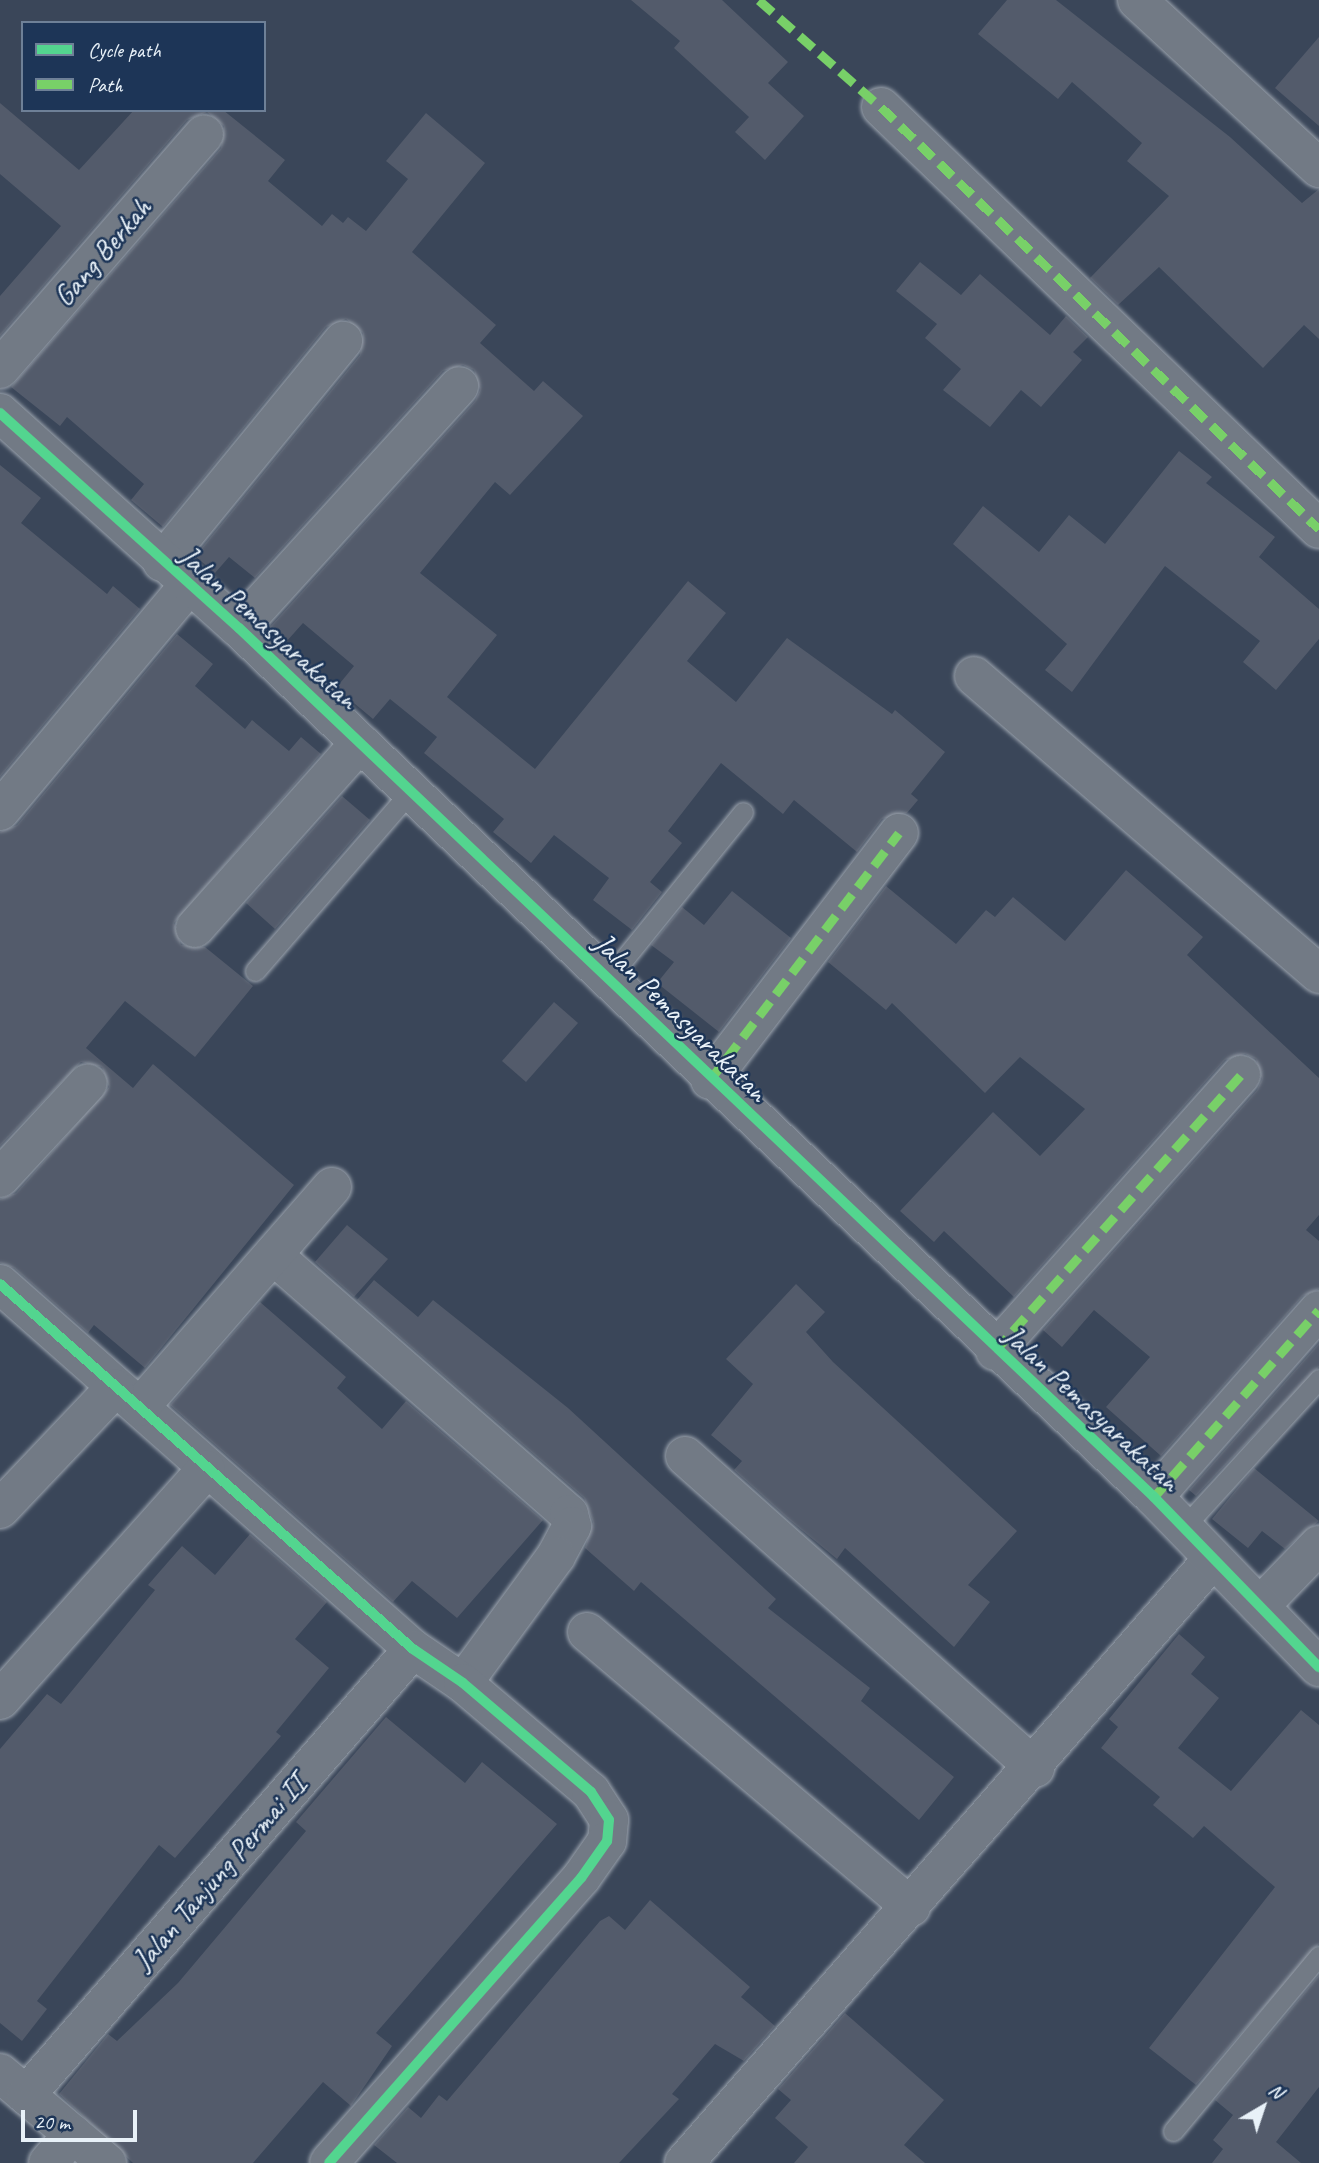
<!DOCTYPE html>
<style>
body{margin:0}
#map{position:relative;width:1319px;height:2163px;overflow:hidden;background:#3a4659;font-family:Caveat,sans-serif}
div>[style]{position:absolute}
.building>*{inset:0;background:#535b6b}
.roads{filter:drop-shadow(0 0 2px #9ca4ae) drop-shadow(0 0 2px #9ca4ae)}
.lane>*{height:19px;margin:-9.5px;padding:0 9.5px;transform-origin:9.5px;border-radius:9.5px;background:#727a85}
.street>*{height:38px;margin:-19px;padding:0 19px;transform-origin:19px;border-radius:19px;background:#727a85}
.secondary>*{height:38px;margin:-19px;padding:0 19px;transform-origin:19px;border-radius:19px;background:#727a85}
.quiet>*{height:9px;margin-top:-4.5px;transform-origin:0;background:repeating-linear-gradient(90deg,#78d068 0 18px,transparent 0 27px)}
.cycleway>*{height:10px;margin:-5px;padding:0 5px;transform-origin:5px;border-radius:5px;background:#53d58f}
span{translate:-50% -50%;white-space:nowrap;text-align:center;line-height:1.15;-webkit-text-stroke:5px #1d3557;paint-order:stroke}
.street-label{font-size:30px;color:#e8f1f8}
.legend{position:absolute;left:21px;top:21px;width:245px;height:91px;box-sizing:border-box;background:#1d3557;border:2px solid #6e8097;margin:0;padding:9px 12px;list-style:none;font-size:21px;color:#e8f1f8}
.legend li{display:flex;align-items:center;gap:14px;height:35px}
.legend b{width:35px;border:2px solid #6e8097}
.north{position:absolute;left:1228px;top:2072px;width:70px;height:70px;-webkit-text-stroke:5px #1d3557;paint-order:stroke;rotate:39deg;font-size:19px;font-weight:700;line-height:28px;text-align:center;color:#e8f1f8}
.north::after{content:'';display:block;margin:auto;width:24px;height:32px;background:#e8f1f8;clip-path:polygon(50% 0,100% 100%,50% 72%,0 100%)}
.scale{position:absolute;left:21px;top:2110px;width:116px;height:32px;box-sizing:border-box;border:4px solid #e8f1f8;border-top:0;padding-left:9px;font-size:21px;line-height:24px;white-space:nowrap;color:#e8f1f8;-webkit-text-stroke:5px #1d3557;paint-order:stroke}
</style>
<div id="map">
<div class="building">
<i style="clip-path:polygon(631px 0,722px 0,788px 62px,768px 83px,804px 116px,765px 160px,735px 132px,749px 117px,674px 48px,680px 41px)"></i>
<i style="clip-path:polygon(1007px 0,1056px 0,1230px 137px,1302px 203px,1319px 189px,1319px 339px,1304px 325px,1263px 368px,1159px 267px,1118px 305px,1090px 278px,1169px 196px,1127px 161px,1142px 143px,1072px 82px,1058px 99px,978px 34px)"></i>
<i style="clip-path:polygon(1319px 37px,1319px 126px,1275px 88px)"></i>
<i style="clip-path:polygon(0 103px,79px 170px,134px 110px,223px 110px,285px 160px,268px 181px,322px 226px,332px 214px,343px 223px,348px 217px,366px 231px,408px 179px,386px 161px,426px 113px,485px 163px,412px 252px,496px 325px,480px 343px,534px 391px,543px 381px,583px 416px,510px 495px,495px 482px,420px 573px,497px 635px,447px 697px,535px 769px,688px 581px,726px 613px,687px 661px,736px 702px,787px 638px,892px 714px,895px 710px,945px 752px,911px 794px,918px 800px,907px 813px,882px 819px,857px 852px,794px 800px,783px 814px,721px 763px,668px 831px,682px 843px,650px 882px,662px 892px,632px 930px,593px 900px,609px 878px,554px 835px,531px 863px,493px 832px,504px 819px,424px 753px,437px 737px,390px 699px,373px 719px,336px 688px,354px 666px,303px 623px,286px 642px,270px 627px,475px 401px,480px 390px,474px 370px,463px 365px,443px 371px,255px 578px,229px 557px,215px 573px,195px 556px,360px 355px,363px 333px,346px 319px,326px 327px,163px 527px,131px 500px,144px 484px,67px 417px,60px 426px,11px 387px,221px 148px,224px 126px,207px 112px,187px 120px,0 336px,0 296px,61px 226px,0 174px)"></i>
<i style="clip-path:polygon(920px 262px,961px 295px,980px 274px,1050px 335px,1066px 316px,1088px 337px,1073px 352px,1082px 360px,1041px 407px,1021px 390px,990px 427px,943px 390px,961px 369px,925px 338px,937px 324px,896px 291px)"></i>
<i style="clip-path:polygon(1179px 451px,1212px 477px,1206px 483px,1275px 537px,1259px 557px,1319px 609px,1319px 639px,1276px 690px,1243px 662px,1260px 641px,1165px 566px,1072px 692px,1045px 670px,1067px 644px,953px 544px,983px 506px,1039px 552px,1069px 515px,1105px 544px)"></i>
<i style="clip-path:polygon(0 465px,41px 498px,21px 523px,107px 594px,113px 586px,140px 609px,0 777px)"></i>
<i style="clip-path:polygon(177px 634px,213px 664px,195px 686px,245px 729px,252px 720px,289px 751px,301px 737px,321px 754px,174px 923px,181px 945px,205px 947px,253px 986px,195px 1057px,125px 1001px,86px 1048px,133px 1088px,153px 1064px,294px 1185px,145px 1368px,94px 1325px,88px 1333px,14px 1268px,0 1263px,0 1199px,16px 1193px,109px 1087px,102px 1067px,81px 1062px,0 1146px,0 832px,17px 825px)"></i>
<i style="clip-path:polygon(342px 796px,370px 820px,275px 929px,246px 903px)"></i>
<i style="clip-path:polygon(1126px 870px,1203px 937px,1187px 955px,1319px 1078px,1319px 1215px,1306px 1230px,1319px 1241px,1319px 1289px,1303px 1296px,1161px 1456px,1106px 1407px,1150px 1357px,1094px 1310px,1062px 1347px,1043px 1330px,1257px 1090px,1262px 1079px,1256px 1059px,1245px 1054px,1225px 1060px,1014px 1297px,944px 1231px,934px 1242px,900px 1211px,993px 1112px,1040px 1156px,1085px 1109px,1020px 1057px,985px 1093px,892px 1003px,886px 1010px,828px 962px,886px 886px,956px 944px,986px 910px,995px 917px,1013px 897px,1065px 941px)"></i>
<i style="clip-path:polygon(732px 891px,791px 938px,719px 1032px,657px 983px,674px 962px,651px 945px,682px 907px,704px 925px)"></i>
<i style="clip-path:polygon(554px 1002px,578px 1023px,526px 1082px,502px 1061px)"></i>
<i style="clip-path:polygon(347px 1225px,388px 1259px,354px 1297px,315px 1262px)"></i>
<i style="clip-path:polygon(374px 1280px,418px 1317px,433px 1300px,568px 1408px,776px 1599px,768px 1608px,870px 1688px,861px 1701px,954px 1777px,919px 1820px,641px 1582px,634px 1591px,585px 1548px,593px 1522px,584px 1498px,357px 1300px)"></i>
<i style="clip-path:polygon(796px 1284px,825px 1312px,806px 1332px,833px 1362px,1017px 1531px,968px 1585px,990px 1602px,954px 1647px,845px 1548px,837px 1559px,786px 1517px,734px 1470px,742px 1461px,711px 1435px,753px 1384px,726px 1359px)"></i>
<i style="clip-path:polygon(260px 1302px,346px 1377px,337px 1388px,382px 1429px,406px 1401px,543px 1520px,457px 1618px,412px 1581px,393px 1602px,170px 1405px)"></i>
<i style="clip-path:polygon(1319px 1343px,1319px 1367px,1196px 1496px,1189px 1490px)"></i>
<i style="clip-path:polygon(1254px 1468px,1319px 1521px,1285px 1549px,1262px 1531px,1248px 1548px,1212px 1519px)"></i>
<i style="clip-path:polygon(250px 1534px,327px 1602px,295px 1639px,329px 1668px,276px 1732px,281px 1736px,175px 1858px,159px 1845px,37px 2001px,47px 2009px,22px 2041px,0 2023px,0 1749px,47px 1694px,61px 1704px,155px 1590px,148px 1585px,182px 1546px,215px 1575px)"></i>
<i style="clip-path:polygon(1179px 1634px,1205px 1657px,1191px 1674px,1219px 1698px,1178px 1748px,1231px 1791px,1301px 1710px,1319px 1725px,1319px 1944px,1196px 2085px,1149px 2048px,1275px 1887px,1204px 1826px,1193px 1838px,1153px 1805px,1160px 1797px,1101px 1748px,1118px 1727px,1109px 1719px)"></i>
<i style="clip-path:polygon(386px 1717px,465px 1783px,482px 1762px,557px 1824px,376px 2033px,392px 2046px,351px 2106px,323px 2082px,253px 2163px,133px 2163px,59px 2094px,108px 2034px,117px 2041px,178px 1983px,306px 1831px,296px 1822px)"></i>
<i style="clip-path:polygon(650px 1900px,750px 1987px,741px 1997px,775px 2026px,744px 2061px,715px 2044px,672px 2094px,679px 2099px,619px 2163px,397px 2163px,374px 2145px,408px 2107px,421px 2118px,439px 2095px,447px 2101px,600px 1921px,609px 1916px,625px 1930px)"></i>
<i style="clip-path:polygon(1319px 1975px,1319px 2087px,1276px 2142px,1301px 2163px,1212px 2163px,1223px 2149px,1213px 2140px,1233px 2115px,1215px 2100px)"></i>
<i style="clip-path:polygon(845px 2013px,944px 2100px,904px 2145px,925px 2163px,794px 2163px,808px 2147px,775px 2118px,791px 2100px,778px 2089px)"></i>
</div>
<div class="roads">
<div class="lane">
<i style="left:255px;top:971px;width:238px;rotate:-49.1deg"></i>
<i style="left:607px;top:980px;width:216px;rotate:-51deg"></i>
<i style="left:1183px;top:1528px;width:202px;rotate:-47.6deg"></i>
<i style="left:1173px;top:2131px;width:228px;rotate:-50.2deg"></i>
</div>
<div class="street">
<i style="left:1137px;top:0;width:248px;rotate:42.7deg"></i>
<i style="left:881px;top:107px;width:608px;rotate:43.93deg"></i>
<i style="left:0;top:369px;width:311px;rotate:-49deg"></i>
<i style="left:162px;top:562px;width:286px;rotate:-50.7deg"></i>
<i style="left:239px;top:628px;width:327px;rotate:-47.7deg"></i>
<i style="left:974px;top:676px;width:456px;rotate:40.8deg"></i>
<i style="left:0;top:811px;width:295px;rotate:-50.1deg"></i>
<i style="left:195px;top:928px;width:248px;rotate:-48.3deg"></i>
<i style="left:710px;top:1080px;width:311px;rotate:-52.6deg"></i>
<i style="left:0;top:1178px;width:129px;rotate:-47.2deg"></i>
<i style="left:273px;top:1255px;width:393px;rotate:41.2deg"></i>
<i style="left:569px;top:1514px;width:12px;rotate:76deg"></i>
<i style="left:572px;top:1526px;width:34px;rotate:118deg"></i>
<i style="left:556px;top:1556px;width:157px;rotate:126.2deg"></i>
<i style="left:0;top:1284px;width:551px;rotate:41.47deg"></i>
<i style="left:413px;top:1649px;width:60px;rotate:34.2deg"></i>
<i style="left:463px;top:1683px;width:168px;rotate:40.4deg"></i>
<i style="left:591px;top:1792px;width:33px;rotate:57deg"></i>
<i style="left:609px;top:1820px;width:21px;rotate:95deg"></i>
<i style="left:607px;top:1841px;width:45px;rotate:125.1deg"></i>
<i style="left:581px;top:1878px;width:380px;rotate:131.5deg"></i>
<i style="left:995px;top:1351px;width:370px;rotate:-48.3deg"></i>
<i style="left:140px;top:1407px;width:292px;rotate:-48.9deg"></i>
<i style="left:685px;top:1456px;width:469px;rotate:41.7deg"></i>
<i style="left:1154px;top:1497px;width:249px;rotate:-48.6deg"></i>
<i style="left:0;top:1509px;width:166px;rotate:-46.5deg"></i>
<i style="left:1260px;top:1606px;width:85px;rotate:-46deg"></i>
<i style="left:587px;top:1632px;width:425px;rotate:40.3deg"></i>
<i style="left:0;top:1700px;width:309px;rotate:-48.2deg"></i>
<i style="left:0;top:2073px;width:140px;rotate:40.1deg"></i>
<i style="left:26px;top:2095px;width:590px;rotate:-49.05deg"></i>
<i style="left:48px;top:2163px;width:38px;rotate:-49deg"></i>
<i style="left:684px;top:2163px;width:803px;rotate:-48.79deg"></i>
</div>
<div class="secondary">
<i style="left:0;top:413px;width:321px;rotate:42deg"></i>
<i style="left:239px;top:628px;width:1262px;rotate:43.52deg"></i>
<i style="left:1154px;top:1497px;width:237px;rotate:45.9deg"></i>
</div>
</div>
<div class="quiet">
<i style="left:759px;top:0;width:162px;rotate:41.3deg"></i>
<i style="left:881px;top:107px;width:608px;rotate:43.93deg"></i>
<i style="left:710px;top:1080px;width:311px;rotate:-52.6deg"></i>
<i style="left:995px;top:1351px;width:370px;rotate:-48.3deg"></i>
<i style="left:1154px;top:1497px;width:249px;rotate:-48.6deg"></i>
</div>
<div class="cycleway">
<i style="left:0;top:413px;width:321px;rotate:42deg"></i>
<i style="left:239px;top:628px;width:1262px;rotate:43.52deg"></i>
<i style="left:1154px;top:1497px;width:237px;rotate:45.9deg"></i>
<i style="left:0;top:1284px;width:551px;rotate:41.47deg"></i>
<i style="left:413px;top:1649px;width:60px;rotate:34.2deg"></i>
<i style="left:463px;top:1683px;width:168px;rotate:40.4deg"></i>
<i style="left:591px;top:1792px;width:33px;rotate:57deg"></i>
<i style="left:609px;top:1820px;width:21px;rotate:95deg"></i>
<i style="left:607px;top:1841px;width:45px;rotate:125.1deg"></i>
<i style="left:581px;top:1878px;width:380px;rotate:131.5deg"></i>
</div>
<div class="street-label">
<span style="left:102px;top:252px;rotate:-49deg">Gang Berkah</span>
<span style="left:269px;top:627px;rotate:42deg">Jalan Pemasyarakatan</span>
<span style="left:681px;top:1017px;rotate:44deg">Jalan Pemasyarakatan</span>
<span style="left:1092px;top:1408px;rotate:43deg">Jalan Pemasyarakatan</span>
<span style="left:219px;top:1872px;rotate:-49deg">Jalan Tanjung Permai II</span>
</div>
<ul class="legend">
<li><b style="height:9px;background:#53d58f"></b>Cycle path</li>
<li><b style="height:9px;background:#78d068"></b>Path</li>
</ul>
<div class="north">N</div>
<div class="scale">20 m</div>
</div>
